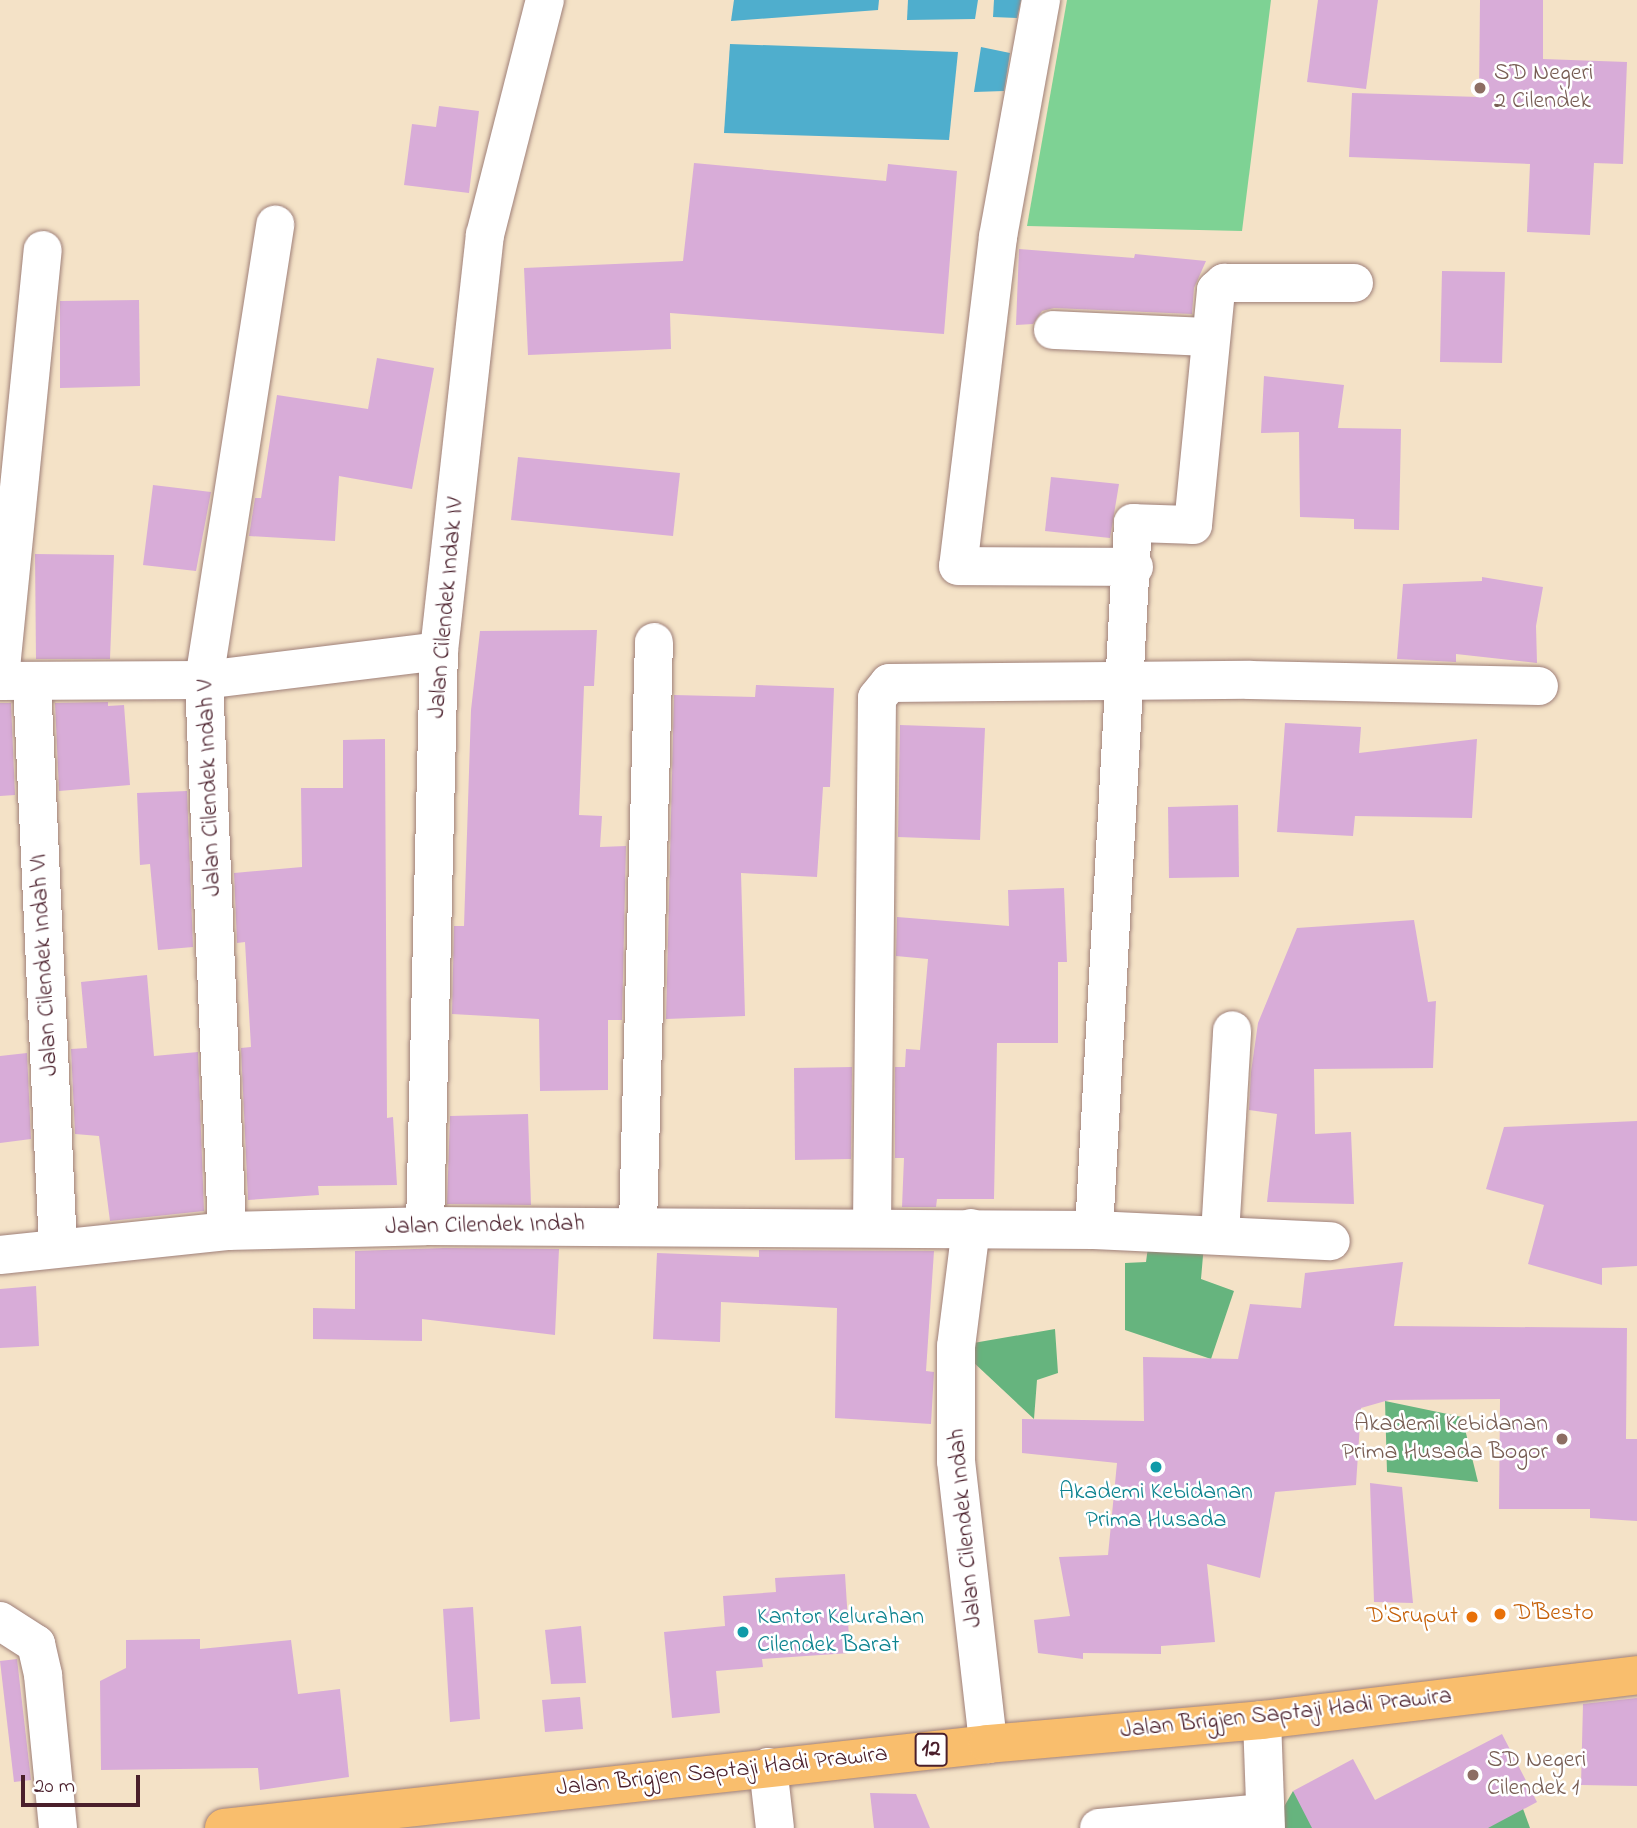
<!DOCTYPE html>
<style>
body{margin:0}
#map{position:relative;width:1637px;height:1828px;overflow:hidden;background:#f4e2c7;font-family:"Indie Flower",sans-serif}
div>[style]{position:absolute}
.green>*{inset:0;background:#7ed294}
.forest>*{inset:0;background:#66b47e}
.water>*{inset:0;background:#4faecd}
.building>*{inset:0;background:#d8acd8}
.roads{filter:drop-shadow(0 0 2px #9f8079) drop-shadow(0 0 2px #9f8079)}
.minor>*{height:38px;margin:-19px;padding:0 19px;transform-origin:19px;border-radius:19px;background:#fff}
.major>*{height:38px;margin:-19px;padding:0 19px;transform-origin:19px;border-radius:19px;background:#f9be6d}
.dots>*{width:19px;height:19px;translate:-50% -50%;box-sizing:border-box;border:4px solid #fff;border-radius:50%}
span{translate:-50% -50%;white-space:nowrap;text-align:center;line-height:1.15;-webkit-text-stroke:5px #fff;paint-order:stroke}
.shield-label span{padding:2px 5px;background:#fff;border:2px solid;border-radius:5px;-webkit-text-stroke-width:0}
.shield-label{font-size:23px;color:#4a1f2b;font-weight:700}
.education-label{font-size:24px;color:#785e54}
.left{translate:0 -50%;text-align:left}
.right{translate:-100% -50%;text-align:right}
.street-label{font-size:24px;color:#4a1f2b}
.culture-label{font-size:24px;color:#0d838f}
.food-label{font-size:24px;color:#c56008}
.scale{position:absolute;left:21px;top:1775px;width:119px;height:32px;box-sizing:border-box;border:4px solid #4a1f2b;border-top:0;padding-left:9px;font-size:21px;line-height:24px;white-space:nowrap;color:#4a1f2b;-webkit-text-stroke:5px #fff;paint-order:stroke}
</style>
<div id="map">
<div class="green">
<i style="clip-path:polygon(1067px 0,1271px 0,1242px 231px,1027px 226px)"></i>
</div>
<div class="forest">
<i style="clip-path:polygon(1152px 1217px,1206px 1221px,1201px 1279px,1234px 1291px,1211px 1359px,1125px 1330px,1125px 1263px,1146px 1262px)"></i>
<i style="clip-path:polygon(1055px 1329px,1058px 1373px,1037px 1380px,1034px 1419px,956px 1346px)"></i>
<i style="clip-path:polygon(1385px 1401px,1462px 1417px,1478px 1482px,1387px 1472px)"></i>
<i style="clip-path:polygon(1293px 1791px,1333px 1828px,1277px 1828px,1277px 1819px)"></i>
<i style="clip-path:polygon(1522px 1806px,1530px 1828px,1487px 1828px)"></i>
</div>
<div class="water">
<i style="clip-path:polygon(734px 0,879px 0,878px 10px,731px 21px)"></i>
<i style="clip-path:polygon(908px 0,978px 0,975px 19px,907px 20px)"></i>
<i style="clip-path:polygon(994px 0,1021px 0,1017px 18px,993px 17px)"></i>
<i style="clip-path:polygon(730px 44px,958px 52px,949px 140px,724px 133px)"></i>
<i style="clip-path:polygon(981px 47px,1010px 53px,1004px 91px,974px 92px)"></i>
</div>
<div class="building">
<i style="clip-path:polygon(1318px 0,1378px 0,1366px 89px,1307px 82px)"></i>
<i style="clip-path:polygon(1480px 0,1543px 0,1543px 59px,1627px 62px,1623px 164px,1594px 163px,1590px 235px,1527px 232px,1530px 164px,1349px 157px,1352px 93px,1479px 97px)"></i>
<i style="clip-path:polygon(439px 106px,479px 111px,469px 193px,404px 185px,412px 124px,436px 127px)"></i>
<i style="clip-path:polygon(694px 163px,886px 181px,888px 164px,957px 171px,944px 334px,670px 313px,671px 349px,528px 355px,524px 268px,683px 261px)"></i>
<i style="clip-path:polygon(1019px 249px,1134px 258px,1135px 254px,1206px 261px,1194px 288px,1192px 314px,1054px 308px,1042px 311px,1033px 324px,1016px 325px)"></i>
<i style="clip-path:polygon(1442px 271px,1505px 272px,1502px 363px,1440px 362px)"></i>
<i style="clip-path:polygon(139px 300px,140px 386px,60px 388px,60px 301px)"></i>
<i style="clip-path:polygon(377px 358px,434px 368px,412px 489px,339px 476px,335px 541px,249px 536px,255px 498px,261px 498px,277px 395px,368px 409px)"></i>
<i style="clip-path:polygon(1264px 376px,1344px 385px,1338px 428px,1401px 429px,1399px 530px,1354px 529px,1354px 519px,1300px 517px,1299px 432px,1261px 433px)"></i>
<i style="clip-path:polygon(518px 457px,680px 473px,673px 536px,511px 520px)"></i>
<i style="clip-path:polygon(1051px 477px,1119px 484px,1110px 538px,1045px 531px)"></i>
<i style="clip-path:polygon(153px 485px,211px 492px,196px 571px,143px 565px)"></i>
<i style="clip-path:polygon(35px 554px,114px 555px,110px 659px,36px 659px)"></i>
<i style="clip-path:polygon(1482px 577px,1543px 587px,1536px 626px,1537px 663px,1456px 654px,1456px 662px,1397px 659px,1403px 584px,1482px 581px)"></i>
<i style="clip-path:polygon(597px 630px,594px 686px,584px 686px,579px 815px,602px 816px,600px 847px,626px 846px,622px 1020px,608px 1020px,608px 1090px,540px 1091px,539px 1019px,452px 1014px,454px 926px,464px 926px,471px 710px,480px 631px)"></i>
<i style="clip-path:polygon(756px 685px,834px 688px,830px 787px,823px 787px,817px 877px,741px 873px,745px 1016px,666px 1019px,674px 695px,755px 697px)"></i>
<i style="clip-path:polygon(108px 702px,108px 706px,124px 705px,130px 785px,59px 791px,55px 703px)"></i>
<i style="clip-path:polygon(0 703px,11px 703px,15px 795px,0 796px)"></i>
<i style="clip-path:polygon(1285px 723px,1361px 727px,1359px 753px,1477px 739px,1472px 818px,1355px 816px,1353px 836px,1277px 832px)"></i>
<i style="clip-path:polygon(900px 725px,985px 728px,980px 840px,898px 837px)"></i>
<i style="clip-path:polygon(385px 739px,387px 1118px,393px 1117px,397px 1185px,318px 1186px,319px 1195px,248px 1200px,241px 1048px,251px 1047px,245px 942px,237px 943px,234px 873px,302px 867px,301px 788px,343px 788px,343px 740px)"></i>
<i style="clip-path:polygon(187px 791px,193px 947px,158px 950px,150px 864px,140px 865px,137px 793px)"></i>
<i style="clip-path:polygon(1238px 805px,1239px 877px,1169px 878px,1168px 807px)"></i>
<i style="clip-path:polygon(1064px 888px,1067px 962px,1058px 962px,1058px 1043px,997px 1043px,994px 1199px,937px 1199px,936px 1207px,902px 1207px,904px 1158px,895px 1158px,895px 1067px,905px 1067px,906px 1049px,920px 1050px,928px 959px,896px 956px,897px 917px,1009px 926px,1008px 890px)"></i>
<i style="clip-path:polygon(1414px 920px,1428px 1002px,1436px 1001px,1433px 1068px,1314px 1069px,1315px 1134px,1351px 1132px,1354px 1204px,1267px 1202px,1277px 1114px,1249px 1110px,1251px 1072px,1258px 1023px,1297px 928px)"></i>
<i style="clip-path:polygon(147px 975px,154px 1056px,198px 1052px,204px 1211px,110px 1221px,99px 1136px,75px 1134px,71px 1049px,87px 1048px,81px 982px)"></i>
<i style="clip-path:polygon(27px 1053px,31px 1139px,0 1143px,0 1056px)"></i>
<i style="clip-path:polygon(852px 1067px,851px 1159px,795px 1160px,794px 1068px)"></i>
<i style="clip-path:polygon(528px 1114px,531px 1205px,447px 1204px,450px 1116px)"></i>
<i style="clip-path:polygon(1637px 1121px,1637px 1266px,1602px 1268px,1602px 1285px,1528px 1264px,1544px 1205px,1486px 1189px,1504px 1127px)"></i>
<i style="clip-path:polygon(444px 1248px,559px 1249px,555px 1335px,422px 1319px,422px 1341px,313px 1339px,313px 1308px,355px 1309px,355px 1251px)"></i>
<i style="clip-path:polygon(759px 1250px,934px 1251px,926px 1371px,934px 1372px,931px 1424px,835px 1418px,837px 1308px,721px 1302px,720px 1342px,653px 1339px,657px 1253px,759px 1257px)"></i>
<i style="clip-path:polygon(1403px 1262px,1394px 1326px,1627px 1328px,1626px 1439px,1637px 1439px,1637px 1521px,1590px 1518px,1590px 1509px,1499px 1509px,1500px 1399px,1389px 1400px,1361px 1408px,1356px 1485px,1275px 1492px,1260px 1578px,1207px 1564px,1215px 1642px,1161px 1646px,1161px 1654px,1083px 1653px,1083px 1659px,1038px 1653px,1034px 1620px,1070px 1616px,1059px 1557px,1108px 1555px,1117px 1463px,1022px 1453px,1022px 1419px,1144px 1421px,1143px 1357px,1238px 1359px,1250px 1304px,1301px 1308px,1305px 1273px)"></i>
<i style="clip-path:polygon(36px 1286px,39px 1346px,0 1348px,0 1289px)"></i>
<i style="clip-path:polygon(1370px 1483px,1402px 1487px,1413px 1603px,1374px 1602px)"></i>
<i style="clip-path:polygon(845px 1574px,850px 1653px,762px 1659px,763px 1667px,716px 1671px,720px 1713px,672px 1718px,664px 1632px,725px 1626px,723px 1596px,776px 1592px,775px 1578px)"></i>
<i style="clip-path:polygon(473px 1607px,480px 1719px,450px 1722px,443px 1609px)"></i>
<i style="clip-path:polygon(581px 1626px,586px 1683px,551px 1684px,545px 1630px)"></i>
<i style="clip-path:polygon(200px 1639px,200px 1649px,291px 1640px,298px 1694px,340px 1689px,349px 1777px,260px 1790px,258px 1768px,101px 1770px,100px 1681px,126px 1668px,126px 1640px)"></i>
<i style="clip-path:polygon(17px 1659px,31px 1780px,14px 1782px,0 1661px)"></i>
<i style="clip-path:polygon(580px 1697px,583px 1729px,545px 1732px,542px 1700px)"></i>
<i style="clip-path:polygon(1637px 1698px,1637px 1786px,1581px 1785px,1583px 1704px)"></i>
<i style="clip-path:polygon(1502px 1734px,1537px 1802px,1488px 1828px,1312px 1828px,1293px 1791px,1353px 1759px,1375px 1800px)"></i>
<i style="clip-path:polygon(870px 1793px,916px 1794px,930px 1828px,874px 1828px)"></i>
</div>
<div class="roads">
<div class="minor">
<i style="left:1041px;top:0;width:241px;rotate:100.3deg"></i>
<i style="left:998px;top:237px;width:331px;rotate:96.9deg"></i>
<i style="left:958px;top:566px;width:176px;rotate:0.3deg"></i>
<i style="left:1053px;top:330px;width:157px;rotate:2.6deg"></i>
<i style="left:0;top:678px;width:430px;rotate:-84.3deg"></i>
<i style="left:0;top:681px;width:204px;rotate:-0.3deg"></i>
<i style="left:204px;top:680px;width:237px;rotate:-7deg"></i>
<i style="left:32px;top:682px;width:567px;rotate:87.37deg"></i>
<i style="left:638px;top:1224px;width:582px;rotate:-88.43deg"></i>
<i style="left:425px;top:1226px;width:575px;rotate:-88.61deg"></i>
<i style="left:439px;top:651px;width:419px;rotate:-83.7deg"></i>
<i style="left:485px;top:235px;width:243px;rotate:-75.7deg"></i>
<i style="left:872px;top:1227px;width:529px;rotate:-89.46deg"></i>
<i style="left:877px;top:698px;width:19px;rotate:-51deg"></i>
<i style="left:889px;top:683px;width:361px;rotate:-0.5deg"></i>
<i style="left:1250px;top:680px;width:289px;rotate:1.2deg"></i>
<i style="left:971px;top:1228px;width:119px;rotate:97.2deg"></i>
<i style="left:956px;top:1346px;width:115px;rotate:90deg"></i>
<i style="left:956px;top:1461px;width:285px;rotate:83.5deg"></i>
<i style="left:1094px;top:1230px;width:708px;rotate:-86.84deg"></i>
<i style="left:1133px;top:523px;width:60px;rotate:1.9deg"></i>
<i style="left:1193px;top:525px;width:236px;rotate:-84.4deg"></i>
<i style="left:1216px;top:290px;width:11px;rotate:-41deg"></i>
<i style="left:1224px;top:283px;width:130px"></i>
<i style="left:227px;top:1231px;width:551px;rotate:-92.39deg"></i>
<i style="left:204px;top:680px;width:461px;rotate:-81.1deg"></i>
<i style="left:1220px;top:1235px;width:205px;rotate:-86.6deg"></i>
<i style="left:0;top:1255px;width:228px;rotate:-6deg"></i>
<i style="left:227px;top:1231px;width:198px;rotate:-1.4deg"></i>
<i style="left:425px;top:1226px;width:669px;rotate:0.34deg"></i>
<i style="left:1094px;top:1230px;width:237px;rotate:2.7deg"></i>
<i style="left:0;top:1621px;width:43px;rotate:32.6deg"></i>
<i style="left:36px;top:1644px;width:32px;rotate:77deg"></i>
<i style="left:43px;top:1675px;width:154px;rotate:84.4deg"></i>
<i style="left:1262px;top:1720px;width:108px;rotate:87.9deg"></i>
<i style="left:768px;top:1767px;width:61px;rotate:83.5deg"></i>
<i style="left:1099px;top:1828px;width:166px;rotate:-5.2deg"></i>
</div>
<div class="major">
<i style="left:224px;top:1828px;width:769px;rotate:-6.27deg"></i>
<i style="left:988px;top:1744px;width:275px;rotate:-5deg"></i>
<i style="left:1262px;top:1720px;width:378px;rotate:-6.8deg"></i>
</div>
</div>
<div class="dots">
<i style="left:1480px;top:88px;background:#8d6e63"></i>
<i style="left:1562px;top:1439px;background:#8d6e63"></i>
<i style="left:1156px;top:1467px;background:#0f9aa8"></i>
<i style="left:1500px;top:1614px;background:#e8710a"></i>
<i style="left:1472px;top:1617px;background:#e8710a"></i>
<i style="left:743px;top:1632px;background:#0f9aa8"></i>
<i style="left:1473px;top:1775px;background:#8d6e63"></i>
</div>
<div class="shield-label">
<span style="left:931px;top:1750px">12</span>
</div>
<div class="education-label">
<span class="left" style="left:1494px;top:88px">SD Negeri<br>2 Cilendek</span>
<span class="right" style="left:1548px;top:1439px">Akademi Kebidanan<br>Prima Husada Bogor</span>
<span class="left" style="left:1487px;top:1775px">SD Negeri<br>Cilendek 1</span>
</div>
<div class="street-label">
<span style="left:447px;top:608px;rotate:-85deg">Jalan Cilendek Indak IV</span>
<span style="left:210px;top:788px;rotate:-92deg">Jalan Cilendek Indah V</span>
<span style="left:45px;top:965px;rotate:-93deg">Jalan Cilendek Indah VI</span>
<span style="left:485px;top:1226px;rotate:-1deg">Jalan Cilendek Indah</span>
<span style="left:966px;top:1528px;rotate:-95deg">Jalan Cilendek Indah</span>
<span style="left:1286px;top:1714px;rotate:-6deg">Jalan Brigjen Saptaji Hadi Prawira</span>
<span style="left:722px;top:1772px;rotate:-6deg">Jalan Brigjen Saptaji Hadi Prawira</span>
</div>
<div class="culture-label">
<span style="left:1156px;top:1507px">Akademi Kebidanan<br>Prima Husada</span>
<span class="left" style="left:757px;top:1632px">Kantor Kelurahan<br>Cilendek Barat</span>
</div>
<div class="food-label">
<span class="left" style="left:1514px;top:1614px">D'Besto</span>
<span class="right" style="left:1458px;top:1617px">D'Sruput</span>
</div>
<div class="scale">20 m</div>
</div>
